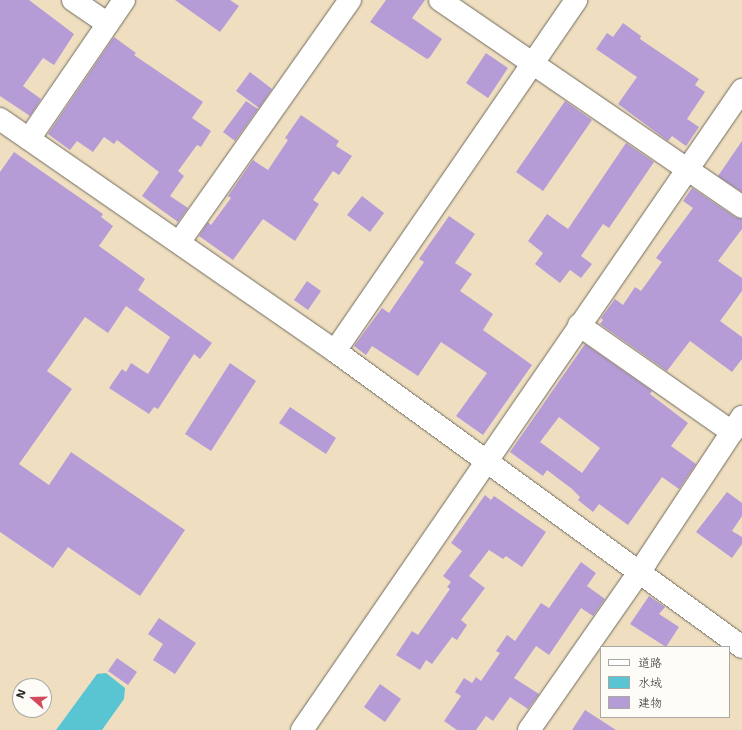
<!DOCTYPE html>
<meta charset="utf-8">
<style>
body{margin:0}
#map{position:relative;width:742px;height:730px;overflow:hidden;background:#efdfc0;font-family:"Shantell Sans","Klee One",sans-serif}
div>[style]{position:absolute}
.water>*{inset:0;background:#59c5d3}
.building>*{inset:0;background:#b59cd7}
.roads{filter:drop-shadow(0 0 1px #706a5f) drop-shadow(0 0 1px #706a5f)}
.minor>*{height:22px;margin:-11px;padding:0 11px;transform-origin:11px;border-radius:11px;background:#fff}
.tertiary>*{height:22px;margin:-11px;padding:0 11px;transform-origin:11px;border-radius:11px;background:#fff}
span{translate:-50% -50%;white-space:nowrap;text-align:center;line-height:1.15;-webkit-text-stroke:3px #fdfcf7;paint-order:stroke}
.legend{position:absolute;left:600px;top:646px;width:130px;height:72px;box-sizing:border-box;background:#fdfcf7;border:1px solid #a9a8a5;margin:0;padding:5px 7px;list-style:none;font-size:12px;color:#2b2b2b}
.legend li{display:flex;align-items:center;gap:8px;height:20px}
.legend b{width:20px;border:1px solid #a9a8a5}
.north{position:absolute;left:12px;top:678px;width:40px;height:40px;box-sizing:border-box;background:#fdfcf7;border:1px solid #a9a8a5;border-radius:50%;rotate:290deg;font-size:11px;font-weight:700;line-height:16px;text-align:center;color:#2b2b2b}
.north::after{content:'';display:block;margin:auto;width:14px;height:18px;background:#d1495b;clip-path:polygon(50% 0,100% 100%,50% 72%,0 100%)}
</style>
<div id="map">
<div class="water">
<i style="clip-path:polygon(106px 673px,125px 688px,124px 699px,102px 730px,56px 730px,97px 674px)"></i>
</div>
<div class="building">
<i style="clip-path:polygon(0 0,29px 0,74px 34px,54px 65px,43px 58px,23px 86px,41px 99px,30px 116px,0 96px)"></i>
<i style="clip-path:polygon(175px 0,230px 0,239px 6px,220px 32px)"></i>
<i style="clip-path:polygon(386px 0,425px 0,412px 18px,442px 39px,430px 57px,427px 59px,370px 22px)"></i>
<i style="clip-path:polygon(623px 23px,641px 36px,640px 39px,699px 79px,695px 85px,705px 92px,687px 119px,699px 127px,686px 146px,672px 136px,668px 141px,618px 104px,637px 77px,596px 49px,607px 33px,613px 37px)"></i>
<i style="clip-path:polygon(114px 37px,136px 53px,134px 55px,203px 102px,192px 118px,211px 131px,201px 147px,197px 145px,178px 171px,184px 176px,170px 196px,188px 208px,178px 222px,142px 196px,159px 172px,117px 140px,114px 144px,104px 137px,93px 152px,77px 141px,70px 150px,48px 134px)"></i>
<i style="clip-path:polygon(486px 53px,508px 68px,488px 98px,466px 83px)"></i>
<i style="clip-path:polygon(250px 72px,272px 89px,259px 108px,236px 91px)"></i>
<i style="clip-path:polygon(246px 101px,258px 109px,235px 141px,223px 132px)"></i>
<i style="clip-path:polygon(565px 101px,592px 120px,543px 191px,516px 172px)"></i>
<i style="clip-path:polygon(301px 115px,339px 141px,336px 146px,352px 156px,339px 175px,333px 171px,313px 200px,319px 204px,295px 241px,263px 219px,233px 260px,199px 236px,208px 222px,211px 225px,231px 198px,228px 196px,253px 160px,268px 170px,288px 140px,285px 138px)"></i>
<i style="clip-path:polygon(742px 141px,742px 192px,718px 176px)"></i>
<i style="clip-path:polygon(626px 143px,654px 162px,609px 228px,603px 224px,581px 256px,592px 264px,581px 278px,570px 270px,560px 283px,535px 264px,543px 253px,528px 241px,547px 214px,568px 229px)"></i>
<i style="clip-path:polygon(14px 152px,103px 214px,101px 217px,113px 226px,99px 246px,145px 279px,138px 290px,212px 343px,200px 359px,194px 354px,158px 409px,154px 407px,149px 414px,109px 388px,122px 369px,126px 372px,131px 363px,148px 374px,170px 337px,126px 306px,108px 333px,85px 317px,47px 371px,72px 389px,19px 464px,49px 485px,71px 452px,185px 530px,140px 596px,68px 547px,53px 568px,0 532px,0 172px)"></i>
<i style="clip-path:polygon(692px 188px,735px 217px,742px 219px,742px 229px,718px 261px,742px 278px,742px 291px,720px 321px,742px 337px,742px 359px,732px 372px,690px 341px,667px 371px,600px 324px,603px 320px,601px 318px,615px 299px,623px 305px,635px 287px,641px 291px,662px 262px,656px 258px,693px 208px,683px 201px)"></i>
<i style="clip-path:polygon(362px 196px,384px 213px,370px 232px,347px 215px)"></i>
<i style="clip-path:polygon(449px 216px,475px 234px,455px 263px,472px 274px,460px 291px,493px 314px,483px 330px,532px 365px,483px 435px,456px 416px,487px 373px,456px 352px,441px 342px,418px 376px,372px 346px,366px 355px,354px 346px,382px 308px,389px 313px,424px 262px,419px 259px)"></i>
<i style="clip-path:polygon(307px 281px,321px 291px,308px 310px,294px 300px)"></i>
<i style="clip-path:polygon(evenodd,585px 344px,652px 391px,650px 394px,688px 423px,671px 446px,696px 464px,679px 489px,662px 477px,628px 525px,599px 504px,593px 512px,578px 500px,580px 497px,572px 489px,547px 470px,543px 476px,510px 452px,585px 344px,559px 417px,600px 448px,582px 473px,540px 442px,559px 417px)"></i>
<i style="clip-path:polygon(230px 363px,256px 381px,211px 451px,185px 434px)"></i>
<i style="clip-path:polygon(290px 407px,336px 438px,326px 454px,279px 423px)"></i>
<i style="clip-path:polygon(727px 492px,742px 503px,742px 516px,732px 531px,742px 537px,742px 544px,732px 558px,696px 532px)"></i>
<i style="clip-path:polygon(485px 495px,491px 500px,494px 496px,546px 532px,522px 567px,506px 556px,503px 559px,489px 550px,469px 576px,485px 588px,461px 620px,467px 625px,457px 640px,452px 637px,432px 664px,426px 660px,420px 670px,396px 655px,412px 631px,418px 635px,450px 589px,447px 587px,451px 582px,443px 576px,462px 551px,451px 543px)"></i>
<i style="clip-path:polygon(581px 562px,596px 573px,587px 586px,605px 599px,593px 616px,581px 608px,549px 655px,536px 646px,514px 678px,539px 694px,528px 709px,510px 697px,493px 721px,486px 716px,476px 730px,457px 730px,444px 721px,461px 696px,455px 692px,464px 678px,472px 683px,476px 677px,481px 681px,500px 653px,496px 651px,507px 635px,515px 641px,541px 603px,549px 608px)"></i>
<i style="clip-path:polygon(649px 596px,665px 607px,659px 614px,679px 627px,666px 647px,630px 624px)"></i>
<i style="clip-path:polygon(159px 618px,196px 643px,175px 674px,153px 660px,163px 644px,148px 634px)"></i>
<i style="clip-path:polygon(117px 658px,137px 672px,128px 685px,108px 671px)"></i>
<i style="clip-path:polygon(380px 684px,401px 699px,385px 722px,364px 707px)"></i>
<i style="clip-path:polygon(585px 710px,616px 730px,572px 730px)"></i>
</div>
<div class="roads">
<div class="minor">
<i style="left:73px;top:0;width:42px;rotate:34.4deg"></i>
<i style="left:440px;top:0;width:366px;rotate:34.4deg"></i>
<i style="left:29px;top:139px;width:168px;rotate:-55.6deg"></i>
<i style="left:180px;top:241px;width:295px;rotate:-54.8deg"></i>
<i style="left:579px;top:325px;width:187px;rotate:35deg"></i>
<i style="left:335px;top:351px;width:426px;rotate:-55.5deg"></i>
<i style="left:302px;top:730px;width:777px;rotate:-55.49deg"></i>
<i style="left:529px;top:730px;width:205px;rotate:-55.1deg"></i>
<i style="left:646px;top:562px;width:174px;rotate:-56.5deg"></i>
</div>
<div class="tertiary">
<i style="left:0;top:119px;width:407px;rotate:34.7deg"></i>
<i style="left:335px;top:351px;width:503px;rotate:36.03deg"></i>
</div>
</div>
<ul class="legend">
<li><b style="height:5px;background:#fff"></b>道路</li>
<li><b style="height:11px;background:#59c5d3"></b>水域</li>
<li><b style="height:11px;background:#b59cd7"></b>建物</li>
</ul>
<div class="north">N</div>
</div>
